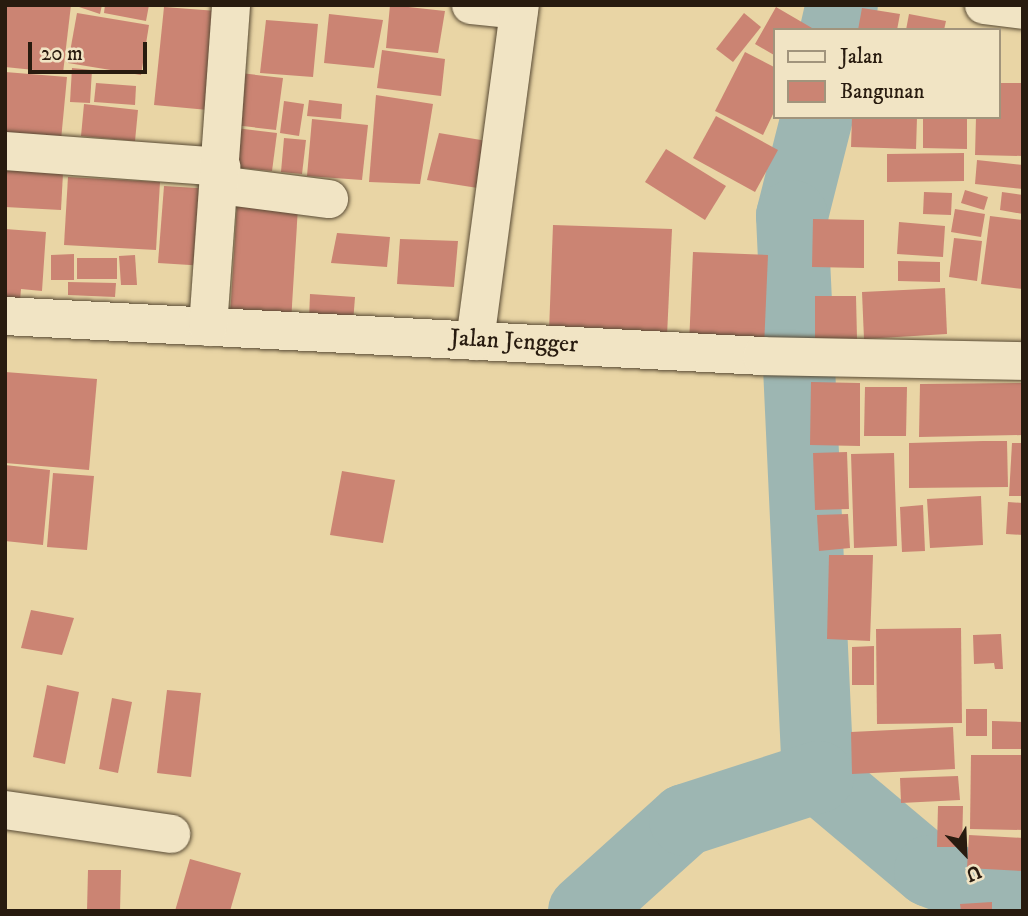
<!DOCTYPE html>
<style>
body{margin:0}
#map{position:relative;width:1028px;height:916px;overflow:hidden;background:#e9d5a5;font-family:"IM FELL DW Pica",serif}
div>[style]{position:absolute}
.river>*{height:72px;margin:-36px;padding:0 36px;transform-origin:36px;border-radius:36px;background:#9db6b2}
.building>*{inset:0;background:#cb8473}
.roads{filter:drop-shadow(0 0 2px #584a34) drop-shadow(0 0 2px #584a34)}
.minor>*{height:38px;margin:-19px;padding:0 19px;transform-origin:19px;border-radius:19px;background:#f1e4c4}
span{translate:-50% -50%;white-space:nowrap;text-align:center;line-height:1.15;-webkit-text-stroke:6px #f1e4c4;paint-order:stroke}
.street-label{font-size:24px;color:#281b0f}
.frame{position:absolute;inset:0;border:7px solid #281b0f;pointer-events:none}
.legend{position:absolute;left:773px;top:28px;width:228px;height:91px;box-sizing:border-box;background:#f1e4c4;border:2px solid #a1947c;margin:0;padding:9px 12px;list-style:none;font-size:21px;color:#281b0f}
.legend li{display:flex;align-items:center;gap:14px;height:35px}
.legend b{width:35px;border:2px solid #a1947c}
.north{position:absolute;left:930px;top:818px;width:70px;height:70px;-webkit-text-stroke:5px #f1e4c4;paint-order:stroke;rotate:157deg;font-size:19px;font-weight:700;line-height:28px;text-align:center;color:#281b0f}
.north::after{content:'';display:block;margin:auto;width:24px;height:32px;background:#281b0f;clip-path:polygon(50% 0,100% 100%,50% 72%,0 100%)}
.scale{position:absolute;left:28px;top:42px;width:119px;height:32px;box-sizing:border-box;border:4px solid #281b0f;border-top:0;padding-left:9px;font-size:21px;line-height:24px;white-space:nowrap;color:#281b0f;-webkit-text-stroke:5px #f1e4c4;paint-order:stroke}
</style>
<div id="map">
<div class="river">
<i style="left:836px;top:30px;width:26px;rotate:-77deg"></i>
<i style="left:817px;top:117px;width:102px;rotate:104.2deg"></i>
<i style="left:792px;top:216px;width:562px;rotate:87.35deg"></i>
<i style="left:818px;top:777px;width:146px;rotate:40deg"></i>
<i style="left:930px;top:871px;width:100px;rotate:21.2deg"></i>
<i style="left:584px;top:911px;width:136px;rotate:-42deg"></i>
<i style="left:685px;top:820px;width:140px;rotate:-17.9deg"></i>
</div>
<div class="building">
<i style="clip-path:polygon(5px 5px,71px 5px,63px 73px,5px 67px)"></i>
<i style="clip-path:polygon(73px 5px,102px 5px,100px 14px)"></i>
<i style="clip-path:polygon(105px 5px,149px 5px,146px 21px,104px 13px)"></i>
<i style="clip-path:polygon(390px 5px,445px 11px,438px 53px,386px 48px)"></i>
<i style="clip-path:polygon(164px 7px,217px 11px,208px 110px,154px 105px)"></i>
<i style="clip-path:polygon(776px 7px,812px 28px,774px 30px,774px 55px,755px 44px)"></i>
<i style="clip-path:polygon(862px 8px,900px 14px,897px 30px,858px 30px)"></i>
<i style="clip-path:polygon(77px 13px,149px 25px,141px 75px,68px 63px)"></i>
<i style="clip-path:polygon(744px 13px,761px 27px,733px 62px,716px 49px)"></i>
<i style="clip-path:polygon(329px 14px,383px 20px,374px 68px,324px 63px)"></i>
<i style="clip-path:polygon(909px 14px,946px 21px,944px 30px,906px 30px)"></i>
<i style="clip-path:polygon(266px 20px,318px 24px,313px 77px,260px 73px)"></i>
<i style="clip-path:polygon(382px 50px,445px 59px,441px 96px,377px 88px)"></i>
<i style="clip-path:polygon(745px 52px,774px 67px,774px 112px,763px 135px,715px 111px)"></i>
<i style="clip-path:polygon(72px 68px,92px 70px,90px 103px,70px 102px)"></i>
<i style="clip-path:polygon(5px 72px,67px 77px,61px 140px,5px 135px)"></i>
<i style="clip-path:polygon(240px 73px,283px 78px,276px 130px,234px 125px)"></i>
<i style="clip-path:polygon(96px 83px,136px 86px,135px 105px,94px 102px)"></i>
<i style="clip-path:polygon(998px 83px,1023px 83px,1023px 156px,975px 155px,976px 117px,998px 117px)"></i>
<i style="clip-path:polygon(376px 95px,433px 104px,420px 184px,369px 182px)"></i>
<i style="clip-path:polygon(309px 100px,342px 104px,341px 119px,307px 116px)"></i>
<i style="clip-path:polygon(284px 101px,304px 104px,299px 136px,280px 133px)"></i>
<i style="clip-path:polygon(84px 104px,138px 110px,135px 141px,81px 136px)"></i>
<i style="clip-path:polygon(716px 116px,778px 150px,755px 192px,693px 158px)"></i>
<i style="clip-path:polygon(852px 117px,917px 117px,916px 149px,851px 147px)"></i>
<i style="clip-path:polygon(923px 117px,967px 117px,967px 149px,923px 148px)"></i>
<i style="clip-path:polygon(312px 119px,368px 125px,362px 180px,307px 176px)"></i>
<i style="clip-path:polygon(236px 128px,277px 133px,272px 171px,232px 167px)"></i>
<i style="clip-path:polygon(439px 133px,493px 142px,484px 189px,427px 180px)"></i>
<i style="clip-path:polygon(284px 138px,306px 140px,302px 174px,281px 172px)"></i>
<i style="clip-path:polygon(666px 149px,726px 186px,705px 220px,645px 182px)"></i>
<i style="clip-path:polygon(964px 153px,964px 181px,887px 182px,887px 154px)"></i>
<i style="clip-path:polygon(977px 160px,1023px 165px,1023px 189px,975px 184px)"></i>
<i style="clip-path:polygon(5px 170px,63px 173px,61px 210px,5px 207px)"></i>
<i style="clip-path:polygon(68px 177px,160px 182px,156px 250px,64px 245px)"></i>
<i style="clip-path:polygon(164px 186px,213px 189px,206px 266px,158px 263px)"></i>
<i style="clip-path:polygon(965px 190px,988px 197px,984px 210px,961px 203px)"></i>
<i style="clip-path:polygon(924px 192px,952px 193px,951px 215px,923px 214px)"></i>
<i style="clip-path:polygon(1002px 192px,1023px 195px,1023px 214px,1000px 210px)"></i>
<i style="clip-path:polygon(237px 203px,298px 207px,291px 322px,230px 317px)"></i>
<i style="clip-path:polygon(955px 209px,985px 214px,981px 237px,951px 232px)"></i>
<i style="clip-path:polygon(990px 216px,1023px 220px,1023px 289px,981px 284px)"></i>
<i style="clip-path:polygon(813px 219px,864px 220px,864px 268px,812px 267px)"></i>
<i style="clip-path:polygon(899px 222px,945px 226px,943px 257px,897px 254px)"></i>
<i style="clip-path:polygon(553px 225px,672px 229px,667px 336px,549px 332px)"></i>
<i style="clip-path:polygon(5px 229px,46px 232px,42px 291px,21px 289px,19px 313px,5px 312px)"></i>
<i style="clip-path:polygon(337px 233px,390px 237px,387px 267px,331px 263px)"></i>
<i style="clip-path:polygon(954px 238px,982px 241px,977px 281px,949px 277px)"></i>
<i style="clip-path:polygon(400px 239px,458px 241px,454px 287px,397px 284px)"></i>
<i style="clip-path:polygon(693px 252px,768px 255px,764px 347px,689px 345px)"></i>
<i style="clip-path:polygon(74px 254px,74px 280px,51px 280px,51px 255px)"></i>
<i style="clip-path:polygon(135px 255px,137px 285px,121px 285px,119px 256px)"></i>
<i style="clip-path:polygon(77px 258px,117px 258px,117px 279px,77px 279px)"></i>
<i style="clip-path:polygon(898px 261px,940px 262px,940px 282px,898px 281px)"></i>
<i style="clip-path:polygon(68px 282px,116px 283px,115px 297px,68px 295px)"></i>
<i style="clip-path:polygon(945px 288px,947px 334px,864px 339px,862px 292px)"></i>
<i style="clip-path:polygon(310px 294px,355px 297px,353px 323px,309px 320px)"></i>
<i style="clip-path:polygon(815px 296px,856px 296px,857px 339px,815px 340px)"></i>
<i style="clip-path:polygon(5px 372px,97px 379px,89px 470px,5px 463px)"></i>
<i style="clip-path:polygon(811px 382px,860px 383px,860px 446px,810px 445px)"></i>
<i style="clip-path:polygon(1023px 383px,1023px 435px,919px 437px,920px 384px)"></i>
<i style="clip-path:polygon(865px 387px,907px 387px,906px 436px,864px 436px)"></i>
<i style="clip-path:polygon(983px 441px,1007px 441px,1008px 487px,909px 488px,909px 443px)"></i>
<i style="clip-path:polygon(1012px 443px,1023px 443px,1023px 496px,1009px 496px)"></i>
<i style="clip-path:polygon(847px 452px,849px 509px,815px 510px,813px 453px)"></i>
<i style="clip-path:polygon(894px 453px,897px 546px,854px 548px,851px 454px)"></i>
<i style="clip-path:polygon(5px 465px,50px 470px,43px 545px,5px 541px)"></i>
<i style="clip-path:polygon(342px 471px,395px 480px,383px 543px,330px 535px)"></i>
<i style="clip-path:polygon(53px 473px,94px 476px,87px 550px,47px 547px)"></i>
<i style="clip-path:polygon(981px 496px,983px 545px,930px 548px,927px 499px)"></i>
<i style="clip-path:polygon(1008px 502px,1023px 503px,1023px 535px,1006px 534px)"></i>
<i style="clip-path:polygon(923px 505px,925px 551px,902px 552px,900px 507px)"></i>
<i style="clip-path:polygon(848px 514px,850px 548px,819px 551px,817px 515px)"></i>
<i style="clip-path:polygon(829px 555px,873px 555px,870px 641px,827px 639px)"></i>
<i style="clip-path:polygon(31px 610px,74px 618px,62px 655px,21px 648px)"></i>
<i style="clip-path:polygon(961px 628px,962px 723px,877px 724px,876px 629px)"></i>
<i style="clip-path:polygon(1001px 634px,1003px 669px,995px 669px,994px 663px,974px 664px,973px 635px)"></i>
<i style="clip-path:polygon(874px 646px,874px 685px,852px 685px,852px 647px)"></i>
<i style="clip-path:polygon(47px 685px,79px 692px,65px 764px,33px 757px)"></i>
<i style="clip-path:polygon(167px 690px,201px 693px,191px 777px,157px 773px)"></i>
<i style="clip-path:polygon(112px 698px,132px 702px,118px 773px,99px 769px)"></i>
<i style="clip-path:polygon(966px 709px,987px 709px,987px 736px,966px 736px)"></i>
<i style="clip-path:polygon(992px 721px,1023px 722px,1022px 749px,992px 749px)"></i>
<i style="clip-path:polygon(953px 727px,955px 769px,852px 774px,851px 732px)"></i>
<i style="clip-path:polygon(971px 755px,1023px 755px,1023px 830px,970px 829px)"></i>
<i style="clip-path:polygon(958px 776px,960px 800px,901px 803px,900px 778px)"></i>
<i style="clip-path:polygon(938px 806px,963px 806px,962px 847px,937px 847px)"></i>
<i style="clip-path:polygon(969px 835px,1023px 838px,1023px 871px,967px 868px)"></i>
<i style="clip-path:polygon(190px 859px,241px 873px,230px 911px,175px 911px)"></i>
<i style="clip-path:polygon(88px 870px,121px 870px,120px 911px,87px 911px)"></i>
<i style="clip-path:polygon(992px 902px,992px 911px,961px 911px,960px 904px)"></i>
</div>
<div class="roads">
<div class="minor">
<i style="left:471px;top:5px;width:48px;rotate:5.9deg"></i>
<i style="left:984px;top:5px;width:39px;rotate:7deg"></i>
<i style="left:5px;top:151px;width:217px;rotate:4.2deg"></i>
<i style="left:219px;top:185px;width:111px;rotate:7.3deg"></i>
<i style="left:5px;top:316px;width:758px;rotate:3.02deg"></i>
<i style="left:762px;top:356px;width:261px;rotate:1.1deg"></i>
<i style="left:208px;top:327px;width:323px;rotate:-85.9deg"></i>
<i style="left:475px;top:341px;width:339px;rotate:-82.4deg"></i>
<i style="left:5px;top:810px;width:168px;rotate:8.2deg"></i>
</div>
</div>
<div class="street-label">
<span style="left:514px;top:342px;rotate:3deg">Jalan Jengger</span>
</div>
<div class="frame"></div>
<ul class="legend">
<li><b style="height:9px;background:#f1e4c4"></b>Jalan</li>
<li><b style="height:19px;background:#cb8473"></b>Bangunan</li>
</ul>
<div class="north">U</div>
<div class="scale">20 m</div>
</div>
